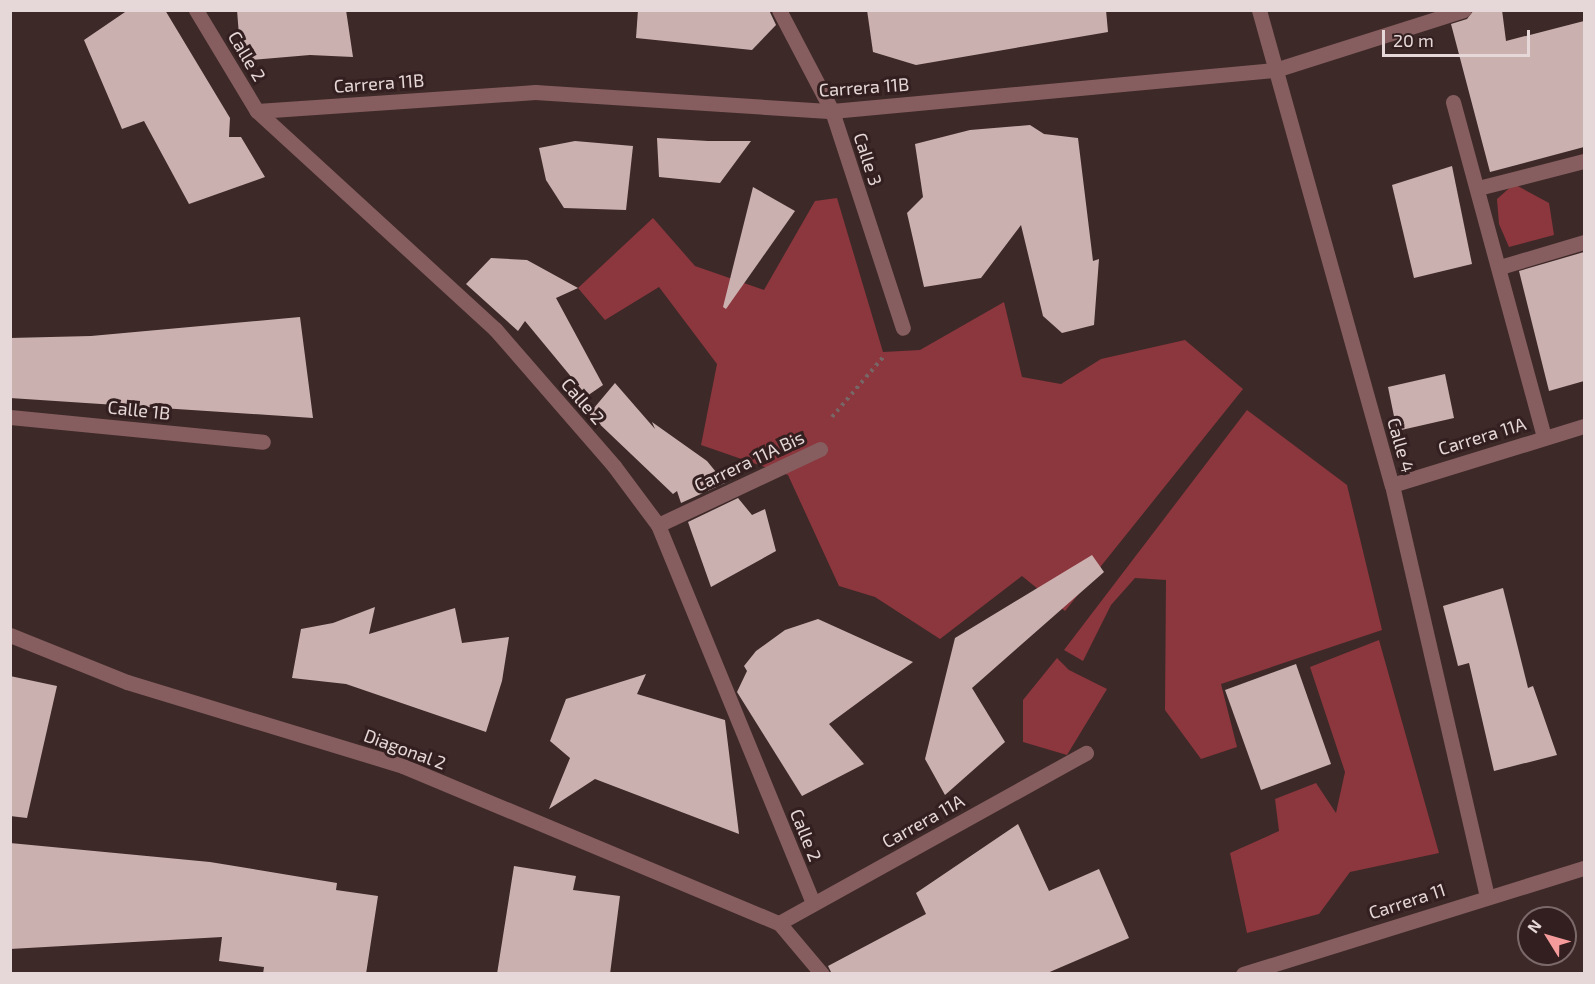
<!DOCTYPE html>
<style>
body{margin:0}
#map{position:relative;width:1595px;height:984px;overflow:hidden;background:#3e2929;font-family:"Exo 2",sans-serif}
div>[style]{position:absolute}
.forest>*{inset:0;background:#8c363d}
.building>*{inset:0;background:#cbb0b0}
.path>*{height:4px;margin-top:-2px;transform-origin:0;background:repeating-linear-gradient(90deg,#786666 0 3px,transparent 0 7.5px)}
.street>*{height:15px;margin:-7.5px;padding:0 7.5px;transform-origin:7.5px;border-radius:7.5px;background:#865e5f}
span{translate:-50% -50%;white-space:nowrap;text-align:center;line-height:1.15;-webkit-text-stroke:6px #331f1f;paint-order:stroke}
.street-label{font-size:18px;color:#e6d8d8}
.frame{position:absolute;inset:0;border:12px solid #e6d8d8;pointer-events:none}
.north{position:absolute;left:1517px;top:906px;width:60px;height:60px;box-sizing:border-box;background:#331f1f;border:2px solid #7b6969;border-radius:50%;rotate:307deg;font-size:16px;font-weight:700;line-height:24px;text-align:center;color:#e6d8d8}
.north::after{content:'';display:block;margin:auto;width:21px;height:27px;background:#f59b9c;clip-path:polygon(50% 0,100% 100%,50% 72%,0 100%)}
.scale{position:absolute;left:1382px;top:30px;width:148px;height:27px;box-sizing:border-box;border:3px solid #e6d8d8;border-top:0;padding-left:8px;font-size:18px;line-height:21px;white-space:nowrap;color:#e6d8d8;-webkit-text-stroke:4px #331f1f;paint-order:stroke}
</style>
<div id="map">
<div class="forest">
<i style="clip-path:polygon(1514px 184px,1549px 203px,1554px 235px,1509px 247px,1499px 224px,1497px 199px)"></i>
<i style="clip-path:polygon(837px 198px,883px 352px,920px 350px,1004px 302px,1022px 377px,1061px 384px,1101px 359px,1185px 340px,1243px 389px,1065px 611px,1022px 576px,940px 639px,875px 597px,839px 586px,788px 475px,701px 445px,717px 364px,659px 287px,605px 320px,578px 288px,653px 218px,695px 266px,764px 290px,815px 201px)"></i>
<i style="clip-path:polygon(1247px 410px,1347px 485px,1382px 630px,1221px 684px,1237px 747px,1201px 759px,1165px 710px,1166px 580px,1135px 578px,1111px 605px,1083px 661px,1064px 650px)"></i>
<i style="clip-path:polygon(1379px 640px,1439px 853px,1350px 872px,1319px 914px,1247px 933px,1230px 853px,1279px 831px,1275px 799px,1316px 783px,1336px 813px,1345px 772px,1310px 667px)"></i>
<i style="clip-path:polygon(1057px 658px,1069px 670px,1107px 689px,1067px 755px,1023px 742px,1023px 700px)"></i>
</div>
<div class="building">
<i style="clip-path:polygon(128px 10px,165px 10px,230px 118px,229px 137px,241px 137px,265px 177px,189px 204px,144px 121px,122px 129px,84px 40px)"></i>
<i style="clip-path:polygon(237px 10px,346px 10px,353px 57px,310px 55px,241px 61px)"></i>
<i style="clip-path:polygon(638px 10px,769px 10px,776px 25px,752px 50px,636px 38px)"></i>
<i style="clip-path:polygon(867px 10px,1106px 10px,1108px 32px,916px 65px,873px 52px)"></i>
<i style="clip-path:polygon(1474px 10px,1502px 10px,1506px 41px,1584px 21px,1584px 147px,1490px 172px,1451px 24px,1467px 19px)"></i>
<i style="clip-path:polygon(1030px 125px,1044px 134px,1078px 138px,1093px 261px,1099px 259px,1094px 325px,1062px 333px,1043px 316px,1021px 225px,981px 278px,924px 287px,907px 213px,923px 197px,915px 144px,970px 130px)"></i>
<i style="clip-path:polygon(657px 138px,708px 141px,751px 141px,720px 183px,659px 177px)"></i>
<i style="clip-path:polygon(575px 141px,633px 146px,626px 210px,564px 208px,546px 180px,539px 148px)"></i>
<i style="clip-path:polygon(1452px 166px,1472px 264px,1414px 278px,1392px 185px)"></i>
<i style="clip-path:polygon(753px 187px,795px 211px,726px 309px,723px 307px)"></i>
<i style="clip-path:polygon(1584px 252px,1584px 381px,1549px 391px,1519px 271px)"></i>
<i style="clip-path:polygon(491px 258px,527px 260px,578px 288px,556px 298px,603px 385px,587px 396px,525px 321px,518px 331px,466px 284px)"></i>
<i style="clip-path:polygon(300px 317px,313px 418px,10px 398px,10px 338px,91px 336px)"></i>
<i style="clip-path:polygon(1445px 374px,1454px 418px,1397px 431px,1388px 387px)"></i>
<i style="clip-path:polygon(615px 383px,655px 429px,652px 422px,707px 461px,725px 483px,681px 503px,677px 491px,673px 494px,589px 414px)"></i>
<i style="clip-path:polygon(738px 498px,752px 515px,765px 509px,776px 551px,711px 587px,688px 522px)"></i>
<i style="clip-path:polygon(1092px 555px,1104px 572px,972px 688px,1005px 742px,945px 795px,925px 759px,955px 638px)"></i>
<i style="clip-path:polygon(1503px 588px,1528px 688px,1533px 686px,1557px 755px,1494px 771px,1469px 663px,1458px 666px,1443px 606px)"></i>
<i style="clip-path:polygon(375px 607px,369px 634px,455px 608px,462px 643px,509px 637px,502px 681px,486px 732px,346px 684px,292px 678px,301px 629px,333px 623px)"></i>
<i style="clip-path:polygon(818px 619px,913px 662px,829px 724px,864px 764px,802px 796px,737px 692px,747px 671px,744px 666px,756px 651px,785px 630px)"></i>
<i style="clip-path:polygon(1296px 664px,1331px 764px,1261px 790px,1225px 690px)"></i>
<i style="clip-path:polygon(646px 674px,637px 694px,725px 720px,739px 834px,595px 779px,549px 809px,570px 758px,550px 741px,566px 699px)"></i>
<i style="clip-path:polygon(10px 676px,57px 686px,27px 818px,10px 816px)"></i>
<i style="clip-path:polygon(1018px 824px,1049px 891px,1099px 869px,1129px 938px,1045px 974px,832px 974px,828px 966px,926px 914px,916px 893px)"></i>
<i style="clip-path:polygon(10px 843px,210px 862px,337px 883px,336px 890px,378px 896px,366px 974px,263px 974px,264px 967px,219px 961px,222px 937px,10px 949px)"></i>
<i style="clip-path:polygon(514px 866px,576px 876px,573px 890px,620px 896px,610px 974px,497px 974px)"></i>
</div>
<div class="path">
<i style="left:832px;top:417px;width:82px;rotate:-49.5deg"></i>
</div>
<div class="street">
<i style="left:196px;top:10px;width:118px;rotate:58.9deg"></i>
<i style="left:257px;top:111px;width:323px;rotate:42.5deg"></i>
<i style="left:495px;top:329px;width:181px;rotate:49deg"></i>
<i style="left:614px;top:466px;width:74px;rotate:53.3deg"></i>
<i style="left:658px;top:525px;width:409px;rotate:67.7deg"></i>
<i style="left:779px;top:10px;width:114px;rotate:62.3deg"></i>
<i style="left:832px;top:111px;width:228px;rotate:71.9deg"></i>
<i style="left:1259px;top:10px;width:493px;rotate:74.4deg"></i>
<i style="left:1392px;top:485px;width:421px;rotate:77deg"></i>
<i style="left:1453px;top:102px;width:348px;rotate:74.8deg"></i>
<i style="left:257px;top:111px;width:279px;rotate:-3.9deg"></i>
<i style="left:535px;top:92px;width:298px;rotate:3.7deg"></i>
<i style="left:832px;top:111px;width:445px;rotate:-5.3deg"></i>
<i style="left:1275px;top:70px;width:198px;rotate:-17.6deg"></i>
<i style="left:1478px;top:188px;width:109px;rotate:-14.3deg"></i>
<i style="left:1500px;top:267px;width:88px;rotate:-16.6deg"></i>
<i style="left:10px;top:417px;width:254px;rotate:5.6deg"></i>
<i style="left:1392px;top:485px;width:201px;rotate:-17.1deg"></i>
<i style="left:658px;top:525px;width:179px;rotate:-25.1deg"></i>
<i style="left:10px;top:635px;width:126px;rotate:21.9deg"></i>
<i style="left:127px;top:682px;width:288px;rotate:16.9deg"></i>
<i style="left:403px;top:766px;width:407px;rotate:22.7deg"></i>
<i style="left:779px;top:923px;width:67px;rotate:49.9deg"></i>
<i style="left:779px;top:923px;width:351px;rotate:-29deg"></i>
<i style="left:1243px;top:974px;width:357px;rotate:-17.3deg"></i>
</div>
<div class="street-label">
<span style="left:247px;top:56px;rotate:59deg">Calle 2</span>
<span style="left:379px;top:83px;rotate:-4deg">Carrera 11B</span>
<span style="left:864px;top:87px;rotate:-4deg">Carrera 11B</span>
<span style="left:868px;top:159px;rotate:72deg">Calle 3</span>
<span style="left:583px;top:401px;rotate:49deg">Calle 2</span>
<span style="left:139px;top:410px;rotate:6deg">Calle 1B</span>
<span style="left:1482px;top:436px;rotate:-17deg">Carrera 11A</span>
<span style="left:1401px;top:445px;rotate:74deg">Calle 4</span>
<span style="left:749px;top:461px;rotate:-25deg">Carrera 11A Bis</span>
<span style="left:405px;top:749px;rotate:20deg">Diagonal 2</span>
<span style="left:923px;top:821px;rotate:-29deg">Carrera 11A</span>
<span style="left:806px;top:835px;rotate:68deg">Calle 2</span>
<span style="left:1407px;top:901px;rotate:-18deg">Carrera 11</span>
</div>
<div class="frame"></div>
<div class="north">N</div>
<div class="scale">20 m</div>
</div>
